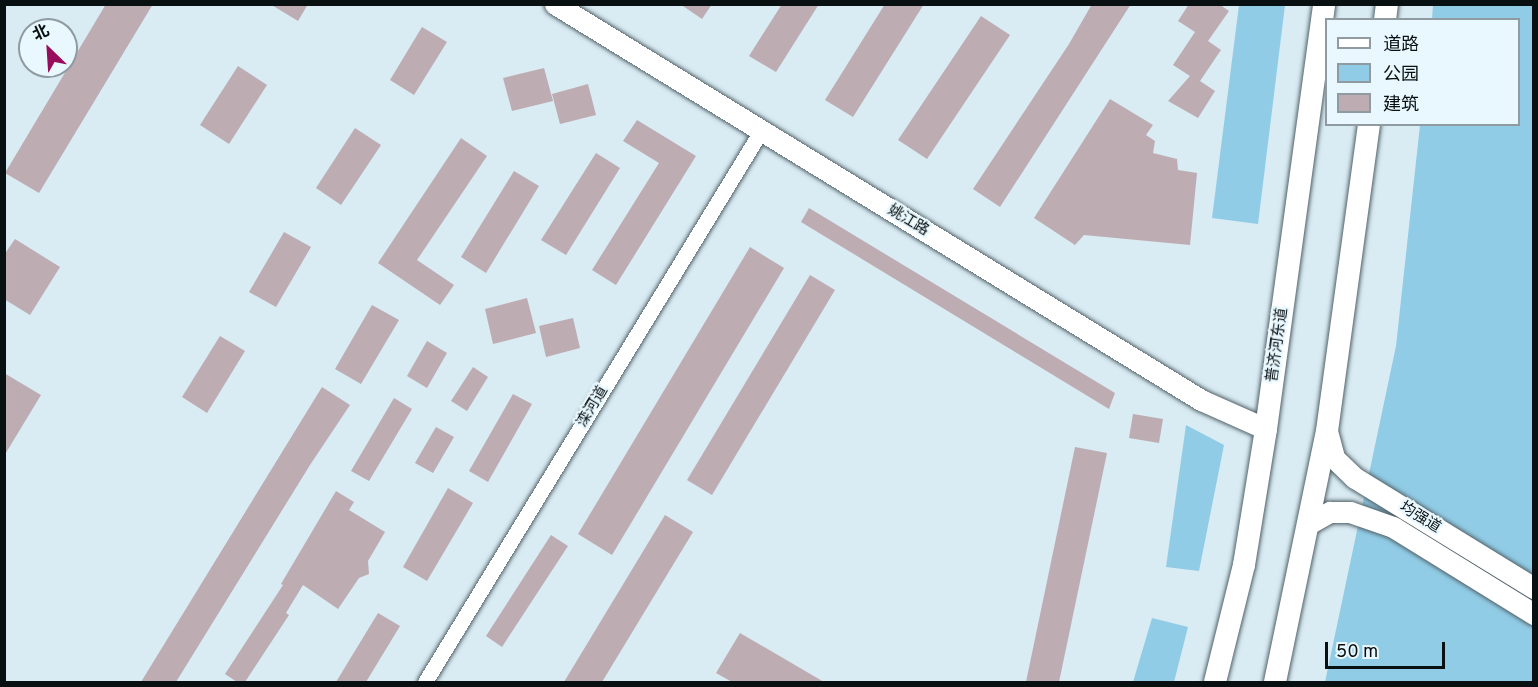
<!DOCTYPE html>
<meta charset="utf-8">
<style>
body{margin:0}
#map{position:relative;width:1538px;height:687px;overflow:hidden;background:#d9ebf3;font-family:Overpass,"Noto Sans SC",sans-serif}
div>[style]{position:absolute}
.green>*{inset:0;background:#91cce6}
.building>*{inset:0;background:#beacb3}
.roads{filter:drop-shadow(0 0 2px #516168) drop-shadow(0 0 2px #516168)}
.street>*{height:15px;margin:-7.5px;padding:0 7.5px;transform-origin:7.5px;border-radius:7.5px;background:#fff}
.secondary>*{height:21px;margin:-10.5px;padding:0 10.5px;transform-origin:10.5px;border-radius:10.5px;background:#fff}
.primary>*{height:22px;margin:-11px;padding:0 11px;transform-origin:11px;border-radius:11px;background:#fff}
span{translate:-50% -50%;white-space:nowrap;text-align:center;line-height:1.15;-webkit-text-stroke:4.5px #e9f8fe;paint-order:stroke}
.street-label{font-size:15px;color:#091012}
.frame{position:absolute;inset:0;border:6px solid #091012;pointer-events:none}
.legend{position:absolute;left:1325px;top:18px;width:195px;height:108px;box-sizing:border-box;background:#e9f8fe;border:2px solid #8f9ba0;margin:0;padding:8px 10px;list-style:none;font-size:18px;color:#091012}
.legend li{display:flex;align-items:center;gap:12px;height:30px}
.legend b{width:30px;border:2px solid #8f9ba0}
.north{position:absolute;left:18px;top:18px;width:60px;height:60px;box-sizing:border-box;background:#e9f8fe;border:2px solid #8f9ba0;border-radius:50%;rotate:335deg;font-size:16px;font-weight:700;line-height:24px;text-align:center;color:#091012}
.north::after{content:'';display:block;margin:auto;width:21px;height:27px;background:#990b5d;clip-path:polygon(50% 0,100% 100%,50% 72%,0 100%)}
.scale{position:absolute;left:1325px;top:642px;width:120px;height:27px;box-sizing:border-box;border:3px solid #091012;border-top:0;padding-left:8px;font-size:18px;line-height:21px;white-space:nowrap;color:#091012;-webkit-text-stroke:4px #e9f8fe;paint-order:stroke}
</style>
<div id="map">
<div class="green">
<i style="clip-path:polygon(1239px 5px,1285px 5px,1258px 224px,1212px 218px)"></i>
<i style="clip-path:polygon(1433px 5px,1533px 5px,1533px 682px,1325px 682px,1396px 346px,1420px 125px,1518px 124px,1518px 20px,1432px 19px)"></i>
<i style="clip-path:polygon(1186px 425px,1224px 445px,1199px 571px,1166px 567px)"></i>
<i style="clip-path:polygon(1152px 618px,1188px 627px,1174px 682px,1133px 682px)"></i>
</div>
<div class="building">
<i style="clip-path:polygon(106px 4px,153px 4px,39px 193px,5px 173px)"></i>
<i style="clip-path:polygon(270px 4px,308px 4px,298px 21px)"></i>
<i style="clip-path:polygon(680px 4px,712px 4px,702px 19px)"></i>
<i style="clip-path:polygon(782px 4px,819px 4px,776px 72px,749px 56px)"></i>
<i style="clip-path:polygon(885px 4px,924px 4px,853px 117px,825px 100px)"></i>
<i style="clip-path:polygon(1092px 4px,1131px 4px,1000px 207px,973px 189px,1069px 44px)"></i>
<i style="clip-path:polygon(1189px 4px,1219px 4px,1229px 11px,1208px 41px,1221px 50px,1200px 81px,1215px 91px,1198px 118px,1168px 101px,1190px 76px,1173px 65px,1195px 32px,1178px 21px)"></i>
<i style="clip-path:polygon(981px 16px,1010px 35px,927px 159px,898px 140px)"></i>
<i style="clip-path:polygon(422px 27px,447px 42px,414px 95px,390px 80px)"></i>
<i style="clip-path:polygon(238px 66px,267px 85px,229px 144px,200px 125px)"></i>
<i style="clip-path:polygon(544px 68px,553px 101px,512px 111px,503px 78px)"></i>
<i style="clip-path:polygon(588px 84px,596px 115px,560px 124px,552px 94px)"></i>
<i style="clip-path:polygon(1110px 99px,1153px 125px,1146px 135px,1155px 141px,1153px 153px,1177px 159px,1178px 170px,1197px 173px,1190px 245px,1084px 235px,1075px 245px,1034px 218px)"></i>
<i style="clip-path:polygon(637px 120px,696px 156px,616px 285px,592px 270px,659px 163px,623px 141px)"></i>
<i style="clip-path:polygon(355px 128px,381px 145px,341px 205px,316px 188px)"></i>
<i style="clip-path:polygon(461px 138px,487px 156px,417px 260px,454px 285px,440px 305px,378px 263px)"></i>
<i style="clip-path:polygon(596px 153px,620px 168px,566px 255px,541px 240px)"></i>
<i style="clip-path:polygon(514px 171px,539px 186px,486px 273px,461px 257px)"></i>
<i style="clip-path:polygon(809px 208px,1115px 393px,1109px 409px,801px 222px)"></i>
<i style="clip-path:polygon(284px 232px,311px 247px,276px 307px,249px 292px)"></i>
<i style="clip-path:polygon(15px 239px,60px 267px,30px 315px,4px 299px,4px 255px)"></i>
<i style="clip-path:polygon(750px 247px,784px 268px,612px 555px,578px 534px)"></i>
<i style="clip-path:polygon(810px 275px,835px 290px,712px 495px,687px 480px)"></i>
<i style="clip-path:polygon(527px 298px,536px 333px,493px 344px,485px 309px)"></i>
<i style="clip-path:polygon(372px 305px,399px 320px,361px 384px,335px 369px)"></i>
<i style="clip-path:polygon(573px 318px,580px 348px,546px 357px,539px 326px)"></i>
<i style="clip-path:polygon(220px 336px,245px 351px,207px 413px,182px 397px)"></i>
<i style="clip-path:polygon(427px 341px,447px 353px,427px 388px,407px 376px)"></i>
<i style="clip-path:polygon(473px 367px,488px 377px,467px 411px,451px 401px)"></i>
<i style="clip-path:polygon(4px 373px,41px 395px,4px 456px)"></i>
<i style="clip-path:polygon(322px 387px,350px 405px,310px 465px,176px 682px,141px 682px)"></i>
<i style="clip-path:polygon(513px 394px,532px 404px,488px 482px,469px 471px)"></i>
<i style="clip-path:polygon(394px 398px,412px 409px,369px 481px,351px 471px)"></i>
<i style="clip-path:polygon(1133px 414px,1163px 419px,1159px 443px,1129px 438px)"></i>
<i style="clip-path:polygon(436px 427px,454px 437px,433px 473px,415px 463px)"></i>
<i style="clip-path:polygon(1075px 447px,1107px 453px,1059px 682px,1026px 682px)"></i>
<i style="clip-path:polygon(448px 488px,473px 503px,427px 581px,403px 567px)"></i>
<i style="clip-path:polygon(336px 491px,354px 502px,349px 510px,385px 532px,368px 561px,369px 574px,359px 578px,338px 609px,303px 585px,286px 613px,289px 615px,245px 682px,237px 682px,225px 674px,283px 585px,281px 584px)"></i>
<i style="clip-path:polygon(665px 515px,693px 532px,602px 682px,564px 682px)"></i>
<i style="clip-path:polygon(551px 535px,568px 546px,502px 647px,486px 636px)"></i>
<i style="clip-path:polygon(378px 613px,400px 626px,366px 682px,336px 682px)"></i>
<i style="clip-path:polygon(740px 633px,824px 682px,732px 682px,716px 673px)"></i>
</div>
<div class="roads">
<div class="street">
<i style="left:425px;top:682px;width:645px;rotate:-58.63deg"></i>
</div>
<div class="secondary">
<i style="left:555px;top:4px;width:758px;rotate:31.51deg"></i>
<i style="left:1201px;top:400px;width:71px;rotate:24deg"></i>
<i style="left:1327px;top:431px;width:28px;rotate:75deg"></i>
<i style="left:1334px;top:458px;width:29px;rotate:44deg"></i>
<i style="left:1355px;top:478px;width:210px;rotate:31.6deg"></i>
<i style="left:1308px;top:524px;width:25px;rotate:-29deg"></i>
<i style="left:1330px;top:512px;width:20px"></i>
<i style="left:1350px;top:512px;width:46px;rotate:19.2deg"></i>
<i style="left:1393px;top:527px;width:166px;rotate:31.7deg"></i>
</div>
<div class="primary">
<i style="left:1385px;top:20px;width:16px;rotate:-83deg"></i>
<i style="left:1215px;top:682px;width:121px;rotate:-76.1deg"></i>
<i style="left:1244px;top:565px;width:138px;rotate:-80.8deg"></i>
<i style="left:1266px;top:429px;width:429px;rotate:-82.2deg"></i>
<i style="left:1275px;top:682px;width:256px;rotate:-78.3deg"></i>
<i style="left:1327px;top:431px;width:310px;rotate:-82.2deg"></i>
</div>
</div>
<div class="street-label">
<span style="left:908px;top:221px;rotate:31deg">姚江路</span>
<span style="left:1278px;top:345px;rotate:-82deg">普济河东道</span>
<span style="left:593px;top:407px;rotate:-59deg">滦河道</span>
<span style="left:1420px;top:518px;rotate:32deg">均强道</span>
</div>
<div class="frame"></div>
<ul class="legend">
<li><b style="height:8px;background:#fff"></b>道路</li>
<li><b style="height:16px;background:#91cce6"></b>公园</li>
<li><b style="height:16px;background:#beacb3"></b>建筑</li>
</ul>
<div class="north">北</div>
<div class="scale">50 m</div>
</div>
